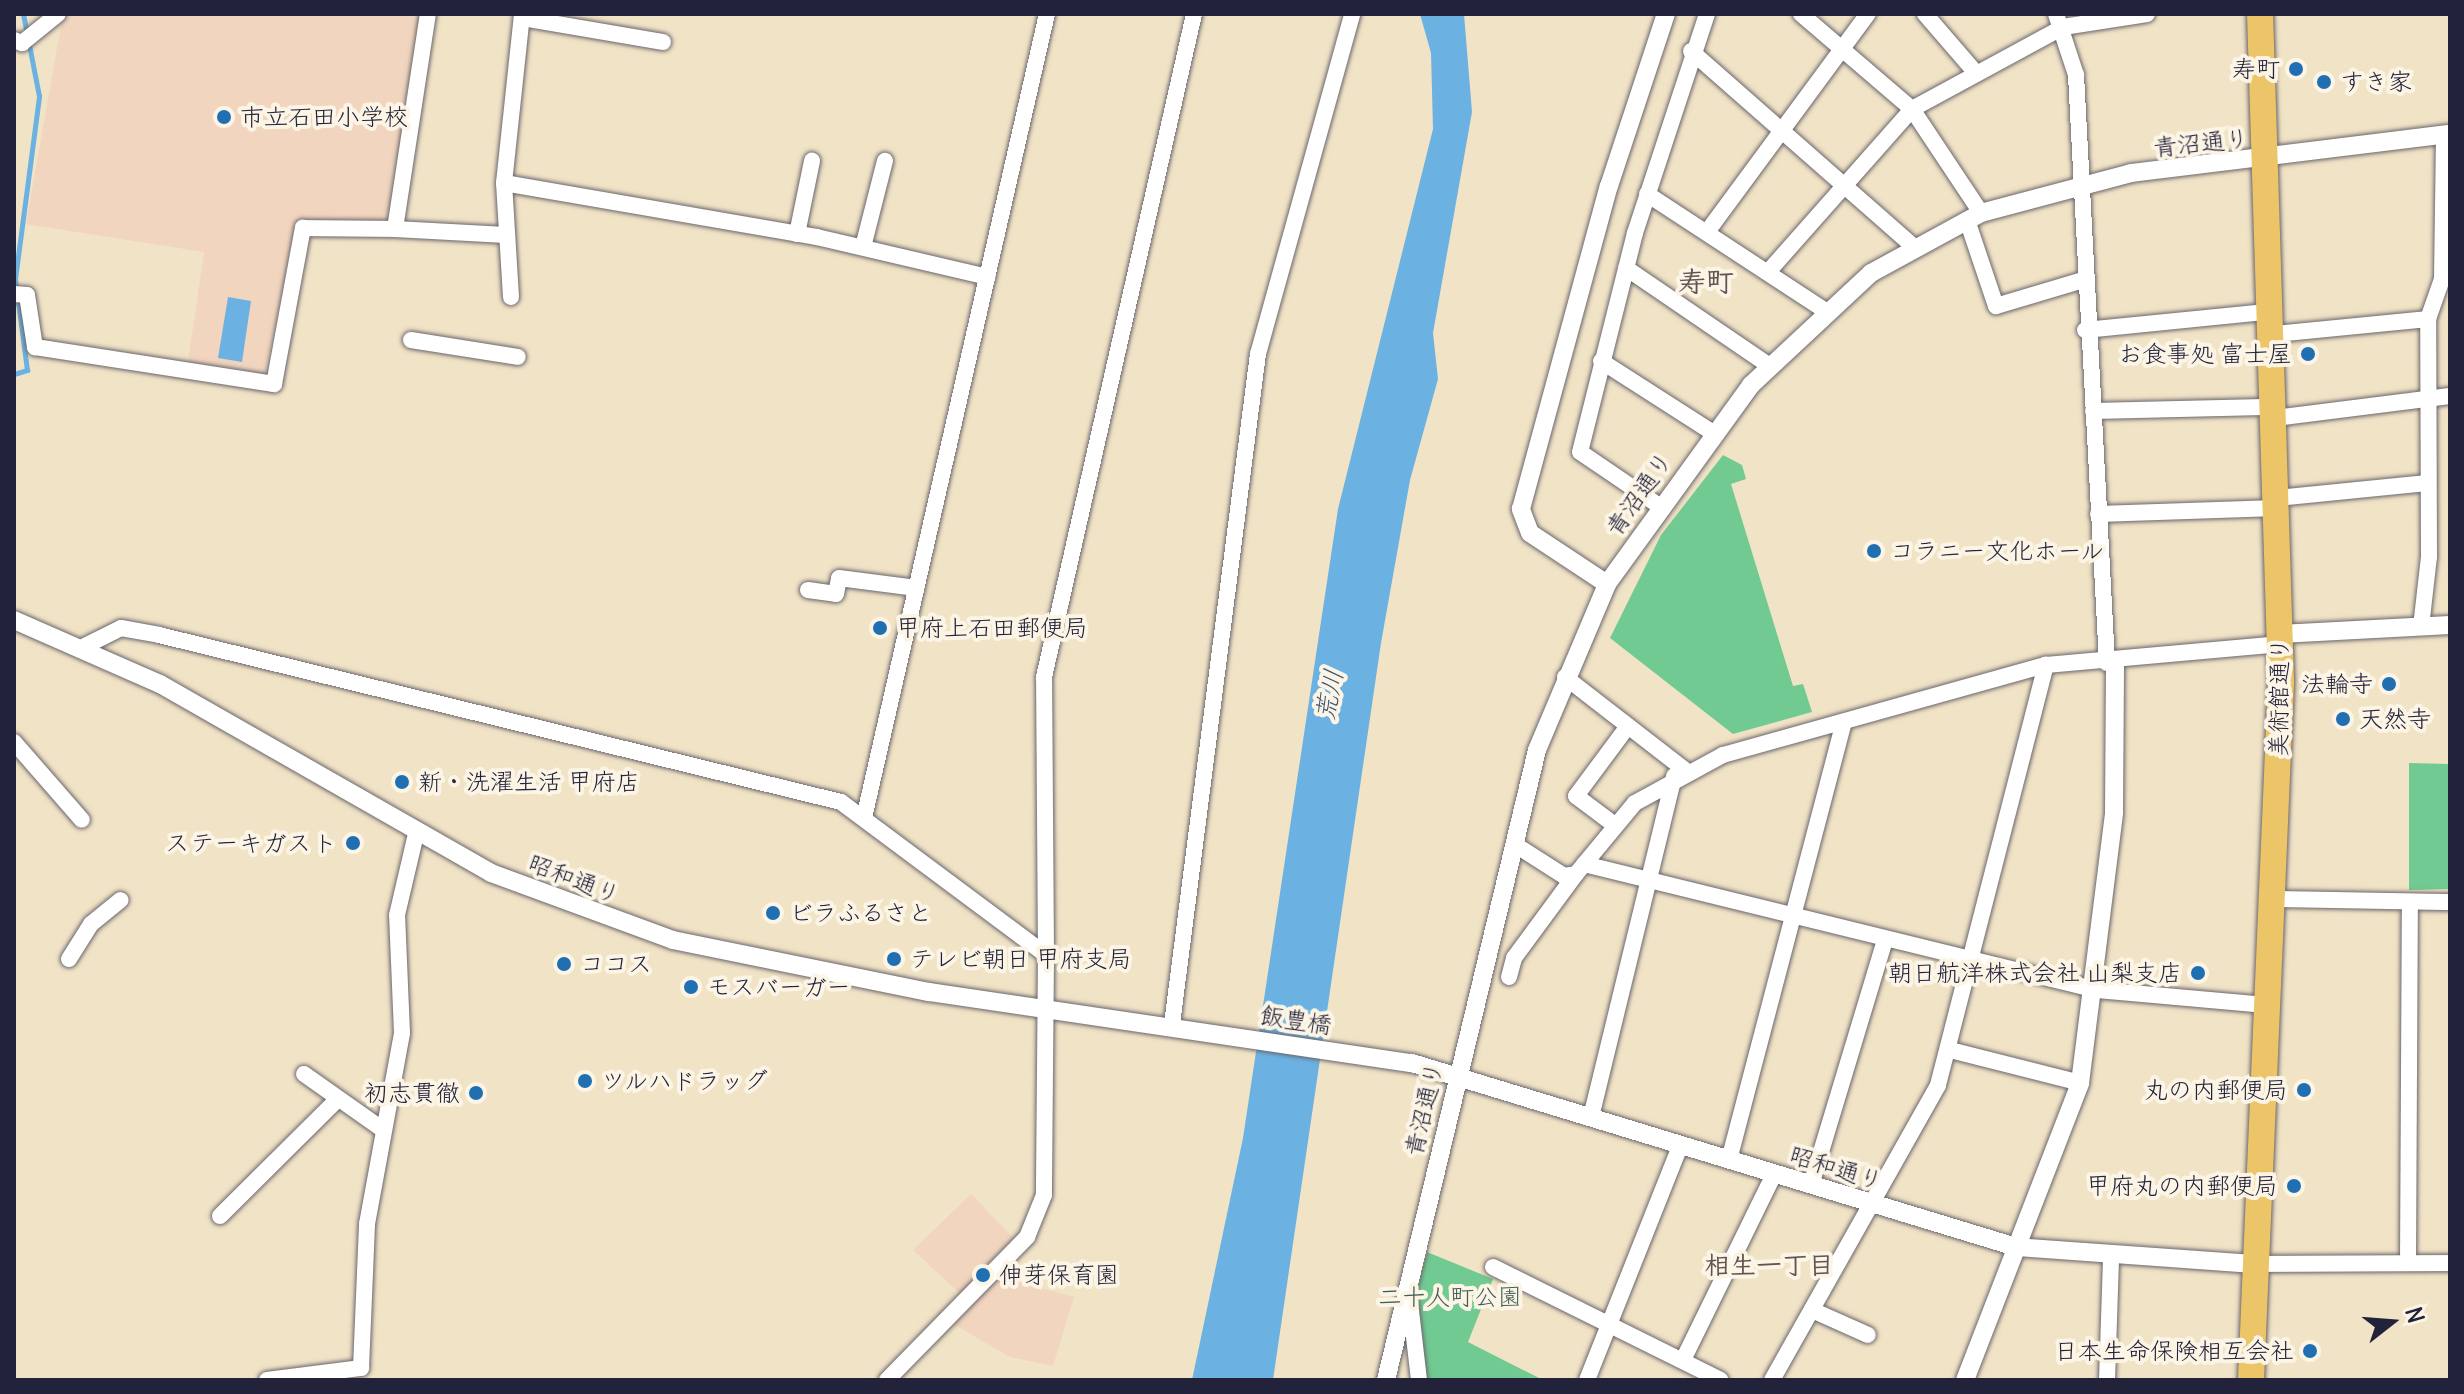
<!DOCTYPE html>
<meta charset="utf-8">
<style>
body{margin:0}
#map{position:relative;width:2464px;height:1394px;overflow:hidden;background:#f1e3c6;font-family:Delius,"Klee One",sans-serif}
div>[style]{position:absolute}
.built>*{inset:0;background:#f2d5be}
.green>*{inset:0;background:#71ca91}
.water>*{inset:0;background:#6bb2e2}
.stream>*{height:5px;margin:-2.5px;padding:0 2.5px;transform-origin:2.5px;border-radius:2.5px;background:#6bb2e2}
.roads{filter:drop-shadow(0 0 2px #6a666c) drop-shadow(0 0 2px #6a666c)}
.minor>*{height:16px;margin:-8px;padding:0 8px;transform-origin:8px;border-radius:8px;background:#fff}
.tertiary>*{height:18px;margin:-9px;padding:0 9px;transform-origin:9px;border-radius:9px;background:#fff}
.trunk>*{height:26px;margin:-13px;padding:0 13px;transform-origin:13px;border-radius:13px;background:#edc569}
.dots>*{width:22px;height:22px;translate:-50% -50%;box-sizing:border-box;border:4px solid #fcf5e5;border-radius:50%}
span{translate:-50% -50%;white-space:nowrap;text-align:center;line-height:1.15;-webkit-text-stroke:8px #fcf5e5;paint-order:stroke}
.poi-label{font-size:24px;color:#22223b}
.right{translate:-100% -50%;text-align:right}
.left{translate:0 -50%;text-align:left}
.street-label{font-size:24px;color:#22223b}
.park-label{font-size:24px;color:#3e5d59}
.water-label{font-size:26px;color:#3c5475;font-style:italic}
.neighbourhood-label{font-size:26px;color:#635352;font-weight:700}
.quarter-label{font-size:28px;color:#635352;font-weight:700}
.frame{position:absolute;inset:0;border:16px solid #22223b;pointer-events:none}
.north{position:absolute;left:2352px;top:1282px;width:80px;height:80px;-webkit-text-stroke:6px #fcf5e5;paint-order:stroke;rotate:73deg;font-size:22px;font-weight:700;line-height:32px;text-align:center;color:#22223b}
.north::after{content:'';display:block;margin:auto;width:28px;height:36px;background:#22223b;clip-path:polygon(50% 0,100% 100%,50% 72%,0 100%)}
</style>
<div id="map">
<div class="built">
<i style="clip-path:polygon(63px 14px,420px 14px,388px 217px,382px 224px,298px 224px,264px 374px,188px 362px,204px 252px,26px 224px)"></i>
<i style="clip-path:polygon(971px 1194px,1020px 1245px,1006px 1261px,1044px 1289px,1074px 1297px,1053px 1366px,1010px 1357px,948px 1321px,968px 1301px,913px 1250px)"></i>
</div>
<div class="green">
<i style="clip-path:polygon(1723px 455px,1742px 465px,1746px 479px,1731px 484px,1793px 686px,1803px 684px,1812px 712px,1733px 734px,1610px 638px,1661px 535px)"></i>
<i style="clip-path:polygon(2409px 763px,2450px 764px,2450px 889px,2409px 890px)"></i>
<i style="clip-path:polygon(1427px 1252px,1493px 1279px,1468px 1342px,1543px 1380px,1419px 1380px,1415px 1296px)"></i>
</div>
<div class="water">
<i style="clip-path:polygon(1420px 14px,1464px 14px,1472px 112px,1433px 333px,1438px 379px,1410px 480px,1381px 643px,1273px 1380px,1192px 1380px,1243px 1138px,1338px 509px,1433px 129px,1431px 53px)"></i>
<i style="clip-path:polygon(228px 297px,251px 301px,242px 362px,218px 358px)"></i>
</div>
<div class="stream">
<i style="left:14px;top:374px;width:14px;rotate:-17deg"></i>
<i style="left:27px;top:370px;width:92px;rotate:-97.5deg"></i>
<i style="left:15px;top:279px;width:185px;rotate:-82.5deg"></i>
<i style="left:39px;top:96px;width:84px;rotate:-101deg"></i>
</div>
<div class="roads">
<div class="minor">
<i style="left:1801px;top:14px;width:146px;rotate:40.6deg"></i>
<i style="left:1912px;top:109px;width:125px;rotate:56.4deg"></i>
<i style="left:1925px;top:14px;width:78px;rotate:49.2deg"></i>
<i style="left:2056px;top:14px;width:64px;rotate:71.8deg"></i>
<i style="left:2076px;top:75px;width:589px;rotate:86.98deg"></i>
<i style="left:522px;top:18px;width:143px;rotate:9.7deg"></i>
<i style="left:14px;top:40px;width:9px;rotate:21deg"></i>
<i style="left:22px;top:43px;width:46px;rotate:-38.9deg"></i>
<i style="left:1691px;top:51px;width:295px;rotate:41.3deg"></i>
<i style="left:504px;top:183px;width:318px;rotate:9.8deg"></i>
<i style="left:817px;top:237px;width:175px;rotate:13.2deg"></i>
<i style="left:1647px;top:194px;width:212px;rotate:33.2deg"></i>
<i style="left:1967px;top:220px;width:91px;rotate:71.4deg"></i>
<i style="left:1996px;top:306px;width:91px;rotate:-16.6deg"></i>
<i style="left:395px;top:229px;width:111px;rotate:3.1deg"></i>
<i style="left:1707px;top:232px;width:271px;rotate:-53.6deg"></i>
<i style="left:797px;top:234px;width:75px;rotate:-78.4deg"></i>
<i style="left:863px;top:247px;width:89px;rotate:-75.7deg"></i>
<i style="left:1626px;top:268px;width:172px;rotate:34.3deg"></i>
<i style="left:1768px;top:272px;width:217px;rotate:-48.5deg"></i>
<i style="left:1912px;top:109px;width:172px;rotate:-28.5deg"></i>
<i style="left:2063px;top:27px;width:85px;rotate:-8.8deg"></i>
<i style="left:14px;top:294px;width:13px;rotate:4deg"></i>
<i style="left:27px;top:295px;width:53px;rotate:81.3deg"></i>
<i style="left:35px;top:347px;width:242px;rotate:8.8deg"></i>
<i style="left:274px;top:384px;width:159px;rotate:-79.5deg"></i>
<i style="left:303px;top:228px;width:92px;rotate:0.6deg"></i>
<i style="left:395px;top:229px;width:218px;rotate:-81.3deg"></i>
<i style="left:511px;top:297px;width:114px;rotate:-93.5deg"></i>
<i style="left:504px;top:183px;width:170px;rotate:-83.9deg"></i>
<i style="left:2085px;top:330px;width:190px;rotate:-5.7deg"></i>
<i style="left:2275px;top:334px;width:154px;rotate:-5.6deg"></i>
<i style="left:411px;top:340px;width:108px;rotate:9deg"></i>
<i style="left:1601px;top:361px;width:133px;rotate:32.7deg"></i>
<i style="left:2093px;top:411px;width:182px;rotate:-1.3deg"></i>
<i style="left:2275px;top:418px;width:176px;rotate:-7.2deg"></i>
<i style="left:2277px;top:498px;width:151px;rotate:-5.7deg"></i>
<i style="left:1658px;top:505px;width:94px;rotate:-145.8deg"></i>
<i style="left:1580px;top:452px;width:226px;rotate:-75.9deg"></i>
<i style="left:1635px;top:233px;width:231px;rotate:-71.8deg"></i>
<i style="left:2098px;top:514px;width:179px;rotate:-1.9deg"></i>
<i style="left:808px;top:590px;width:28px;rotate:8deg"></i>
<i style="left:836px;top:594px;width:16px;rotate:-79deg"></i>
<i style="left:839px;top:578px;width:78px;rotate:7.4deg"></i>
<i style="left:2421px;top:627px;width:70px;rotate:-83.5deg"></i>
<i style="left:2429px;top:557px;width:238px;rotate:-90.2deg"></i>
<i style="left:2428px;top:319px;width:42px;rotate:-70.7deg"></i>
<i style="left:2442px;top:279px;width:143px;rotate:-89.2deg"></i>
<i style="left:85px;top:646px;width:40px;rotate:-26.6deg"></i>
<i style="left:121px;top:628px;width:39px;rotate:10deg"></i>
<i style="left:159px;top:635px;width:702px;rotate:13.76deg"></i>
<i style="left:841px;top:802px;width:256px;rotate:36.7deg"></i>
<i style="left:1046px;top:955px;width:240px;rotate:90.5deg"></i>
<i style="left:1044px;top:1195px;width:45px;rotate:112deg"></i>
<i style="left:1027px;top:1237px;width:200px;rotate:134.4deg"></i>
<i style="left:1565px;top:677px;width:152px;rotate:37.8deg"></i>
<i style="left:14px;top:742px;width:103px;rotate:48.9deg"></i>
<i style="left:864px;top:818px;width:825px;rotate:-77.18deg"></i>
<i style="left:1612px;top:823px;width:45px;rotate:-143.1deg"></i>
<i style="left:1576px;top:796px;width:87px;rotate:-53.4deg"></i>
<i style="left:1514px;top:844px;width:59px;rotate:32.6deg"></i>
<i style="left:1564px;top:876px;width:12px;rotate:-9deg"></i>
<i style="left:1576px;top:874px;width:92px;rotate:-50.3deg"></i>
<i style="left:1635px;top:803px;width:100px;rotate:-28.6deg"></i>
<i style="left:1723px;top:755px;width:335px;rotate:-15.6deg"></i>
<i style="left:2046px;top:665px;width:236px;rotate:-5.1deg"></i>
<i style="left:1584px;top:864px;width:528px;rotate:13.8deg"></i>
<i style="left:2097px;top:990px;width:170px;rotate:5.1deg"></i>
<i style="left:2272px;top:899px;width:178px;rotate:1deg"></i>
<i style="left:1046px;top:955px;width:278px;rotate:-90.4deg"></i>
<i style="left:1044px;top:677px;width:680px;rotate:-77.25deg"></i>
<i style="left:69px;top:959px;width:41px;rotate:-57.8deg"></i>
<i style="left:91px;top:924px;width:38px;rotate:-39deg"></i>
<i style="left:1509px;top:977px;width:20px;rotate:-75deg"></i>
<i style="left:1514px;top:958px;width:104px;rotate:-53.6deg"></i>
<i style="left:1172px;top:1024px;width:675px;rotate:-82.69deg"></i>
<i style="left:1258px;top:354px;width:353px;rotate:-74.5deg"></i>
<i style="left:1950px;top:1050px;width:134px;rotate:14.2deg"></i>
<i style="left:304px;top:1074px;width:95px;rotate:35.2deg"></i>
<i style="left:1591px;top:1117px;width:351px;rotate:-76.3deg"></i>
<i style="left:1729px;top:1160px;width:452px;rotate:-75.3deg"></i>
<i style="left:1811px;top:1185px;width:253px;rotate:-73.2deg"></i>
<i style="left:220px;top:1216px;width:165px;rotate:-44.8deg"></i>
<i style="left:2408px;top:1262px;width:360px;rotate:-89.7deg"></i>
<i style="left:2255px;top:1264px;width:195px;rotate:-0.3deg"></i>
<i style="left:1493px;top:1267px;width:254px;rotate:26.4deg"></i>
<i style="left:1408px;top:1285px;width:96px;rotate:83.4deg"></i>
<i style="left:1812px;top:1310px;width:61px;rotate:24.1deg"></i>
<i style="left:1683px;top:1360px;width:207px;rotate:-63.9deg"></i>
<i style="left:267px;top:1380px;width:95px;rotate:-7.3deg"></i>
<i style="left:361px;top:1368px;width:144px;rotate:-87.6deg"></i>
<i style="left:367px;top:1224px;width:194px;rotate:-79.6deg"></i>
<i style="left:402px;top:1033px;width:118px;rotate:-92.4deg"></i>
<i style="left:397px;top:915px;width:83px;rotate:-76.8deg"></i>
<i style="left:1587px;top:1380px;width:254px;rotate:-68.3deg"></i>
<i style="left:1772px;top:1380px;width:338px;rotate:-60.6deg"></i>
<i style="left:1938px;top:1085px;width:434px;rotate:-75.6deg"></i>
<i style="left:2107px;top:1380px;width:122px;rotate:-88.1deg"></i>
</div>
<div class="tertiary">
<i style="left:1607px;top:584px;width:92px;rotate:-146.5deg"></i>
<i style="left:1530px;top:533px;width:26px;rotate:-111deg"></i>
<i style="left:1521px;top:509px;width:335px;rotate:-74.8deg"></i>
<i style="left:1609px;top:186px;width:181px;rotate:-71.7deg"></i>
<i style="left:14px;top:620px;width:159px;rotate:23.7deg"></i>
<i style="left:160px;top:684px;width:381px;rotate:29.7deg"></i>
<i style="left:491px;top:873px;width:194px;rotate:20.2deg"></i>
<i style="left:673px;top:940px;width:261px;rotate:11.5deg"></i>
<i style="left:929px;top:992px;width:488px;rotate:8.4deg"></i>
<i style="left:1412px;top:1063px;width:631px;rotate:16.94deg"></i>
<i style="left:2016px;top:1247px;width:240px;rotate:4.1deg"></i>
<i style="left:2280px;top:634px;width:170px;rotate:-3deg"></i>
<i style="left:1386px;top:1380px;width:648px;rotate:-76.52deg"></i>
<i style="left:1537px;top:750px;width:180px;rotate:-67.1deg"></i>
<i style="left:1607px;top:584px;width:246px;rotate:-54.1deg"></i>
<i style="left:1751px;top:385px;width:164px;rotate:-43deg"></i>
<i style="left:1871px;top:273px;width:125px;rotate:-28.6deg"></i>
<i style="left:1981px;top:213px;width:155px;rotate:-14.9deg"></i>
<i style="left:2131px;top:173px;width:321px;rotate:-7deg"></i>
<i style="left:1965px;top:1380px;width:318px;rotate:-68.8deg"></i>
<i style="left:2080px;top:1083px;width:273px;rotate:-82.8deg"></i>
<i style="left:2114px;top:812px;width:150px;rotate:-89.6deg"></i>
</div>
<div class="trunk">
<i style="left:2251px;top:1380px;width:700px;rotate:-87.54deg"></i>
<i style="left:2281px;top:681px;width:667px;rotate:-91.8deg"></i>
</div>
</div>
<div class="dots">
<i style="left:2296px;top:69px;background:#1f6fb2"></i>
<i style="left:2324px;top:82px;background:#1f6fb2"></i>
<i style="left:224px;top:117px;background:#1f6fb2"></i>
<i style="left:2308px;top:354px;background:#1f6fb2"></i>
<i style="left:1874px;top:551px;background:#1f6fb2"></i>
<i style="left:880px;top:628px;background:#1f6fb2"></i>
<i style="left:2389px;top:684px;background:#1f6fb2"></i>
<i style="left:2343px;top:719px;background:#1f6fb2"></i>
<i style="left:402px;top:782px;background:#1f6fb2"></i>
<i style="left:353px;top:843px;background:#1f6fb2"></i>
<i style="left:773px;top:913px;background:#1f6fb2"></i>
<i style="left:894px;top:959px;background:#1f6fb2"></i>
<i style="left:564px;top:964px;background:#1f6fb2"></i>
<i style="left:2198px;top:973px;background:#1f6fb2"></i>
<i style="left:691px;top:987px;background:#1f6fb2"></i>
<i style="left:585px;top:1081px;background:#1f6fb2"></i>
<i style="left:2304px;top:1090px;background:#1f6fb2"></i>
<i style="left:476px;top:1093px;background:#1f6fb2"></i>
<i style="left:2294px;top:1186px;background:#1f6fb2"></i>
<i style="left:983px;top:1275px;background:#1f6fb2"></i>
<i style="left:2310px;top:1351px;background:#1f6fb2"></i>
</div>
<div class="poi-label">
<span class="right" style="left:2280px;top:69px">寿町</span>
<span class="left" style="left:2340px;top:82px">すき家</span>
<span class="left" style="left:240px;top:117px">市立石田小学校</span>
<span class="right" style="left:2292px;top:354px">お食事処 富士屋</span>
<span class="left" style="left:1890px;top:551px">コラニー文化ホール</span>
<span class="left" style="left:896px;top:628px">甲府上石田郵便局</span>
<span class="right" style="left:2373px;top:684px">法輪寺</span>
<span class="left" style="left:2359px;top:719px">天然寺</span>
<span class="left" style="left:418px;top:782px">新・洗濯生活 甲府店</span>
<span class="right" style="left:337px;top:843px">ステーキガスト</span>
<span class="left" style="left:789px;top:913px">ビラふるさと</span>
<span class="left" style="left:910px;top:959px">テレビ朝日 甲府支局</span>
<span class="left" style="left:580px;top:964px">ココス</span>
<span class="right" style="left:2182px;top:973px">朝日航洋株式会社 山梨支店</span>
<span class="left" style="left:707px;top:987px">モスバーガー</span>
<span class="left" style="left:601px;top:1081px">ツルハドラッグ</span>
<span class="right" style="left:2288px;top:1090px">丸の内郵便局</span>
<span class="right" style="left:460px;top:1093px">初志貫徹</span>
<span class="right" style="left:2278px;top:1186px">甲府丸の内郵便局</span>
<span class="left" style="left:999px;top:1275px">伸芽保育園</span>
<span class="right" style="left:2294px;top:1351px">日本生命保険相互会社</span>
</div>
<div class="street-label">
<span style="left:2201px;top:143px;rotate:-6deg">青沼通り</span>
<span style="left:1639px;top:494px;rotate:-55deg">青沼通り</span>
<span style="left:2279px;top:697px;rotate:-89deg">美術館通り</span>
<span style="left:574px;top:879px;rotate:21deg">昭和通り</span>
<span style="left:1296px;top:1020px;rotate:9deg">飯豊橋</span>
<span style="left:1424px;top:1109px;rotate:-77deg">青沼通り</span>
<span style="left:1836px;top:1168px;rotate:17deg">昭和通り</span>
</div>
<div class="park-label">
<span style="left:1450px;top:1297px">二十人町公園</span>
</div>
<div class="water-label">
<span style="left:1329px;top:695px;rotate:-79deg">荒川</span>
</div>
<div class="neighbourhood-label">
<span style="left:1769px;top:1265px">相生一丁目</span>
</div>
<div class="quarter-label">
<span style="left:1706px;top:281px">寿町</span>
</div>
<div class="frame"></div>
<div class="north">N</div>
</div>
